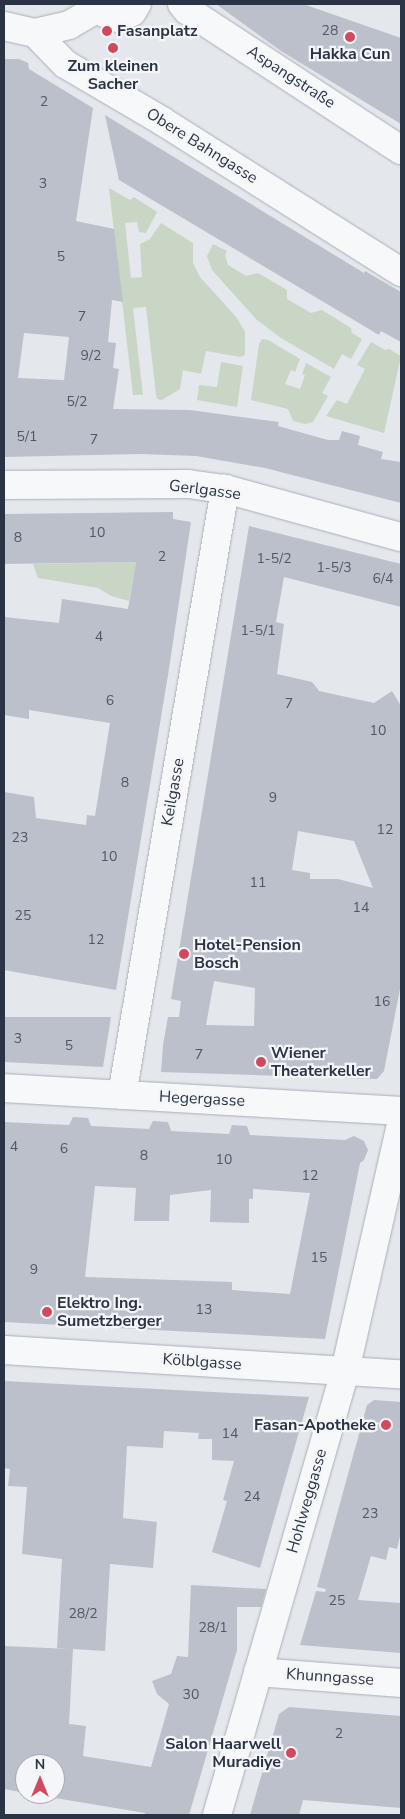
<!DOCTYPE html>
<meta charset="utf-8">
<style>
body{margin:0}
#map{position:relative;width:405px;height:1819px;overflow:hidden;background:#e4e7ec;font-family:"Nunito Sans",sans-serif}
div>[style]{position:absolute}
.green>*{inset:0;background:#c9d6c5}
.building>*{inset:0;background:#bbc0ca}
.roads{filter:drop-shadow(0 0 1px #a9aeb7) drop-shadow(0 0 1px #a9aeb7)}
.minor>*{height:28px;margin:-14px;padding:0 14px;transform-origin:14px;border-radius:14px;background:#f7f8fa}
.dots>*{width:14px;height:14px;translate:-50% -50%;box-sizing:border-box;border:2px solid #f4f6f9;border-radius:50%}
span{translate:-50% -50%;white-space:nowrap;text-align:center;line-height:1.15;-webkit-text-stroke:4.5px #f4f6f9;paint-order:stroke}
.number-label{font-size:14px;color:#4f5766}
.number-label span{-webkit-text-stroke-width:0}
.poi-label{font-size:16px;color:#2b3445;font-weight:700}
.left{translate:0 -50%;text-align:left}
.right{translate:-100% -50%;text-align:right}
.street-label{font-size:16px;color:#2b3445}
.frame{position:absolute;inset:0;border:5px solid #2b3445;pointer-events:none}
.north{position:absolute;left:15px;top:1754px;width:50px;height:50px;box-sizing:border-box;background:#f4f6f9;border:1px solid #a4a8b1;border-radius:50%;rotate:0deg;font-size:14px;font-weight:700;line-height:20px;text-align:center;color:#2b3445}
.north::after{content:'';display:block;margin:auto;width:18px;height:22px;background:#d1495b;clip-path:polygon(50% 0,100% 100%,50% 72%,0 100%)}
</style>
<div id="map">
<div class="green">
<i style="clip-path:polygon(109px 188px,130px 200px,134px 197px,157px 212px,146px 233px,139px 232px,137px 222px,125px 223px,131px 278px,142px 277px,140px 244px,150px 239px,161px 223px,193px 243px,193px 263px,200px 277px,237px 318px,245px 332px,245px 355px,240px 357px,206px 351px,201px 374px,183px 370px,180px 389px,162px 400px,157px 399px,156px 395px,146px 307px,133px 308px,143px 395px,133px 395px)"></i>
<i style="clip-path:polygon(213px 244px,227px 251px,225px 255px,228px 265px,246px 276px,258px 273px,287px 290px,287px 299px,311px 313px,322px 310px,351px 328px,352px 333px,362px 339px,351px 359px,342px 354px,334px 369px,281px 338px,257px 320px,212px 270px,207px 256px)"></i>
<i style="clip-path:polygon(262px 339px,268px 340px,300px 359px,295px 372px,291px 370px,285px 384px,300px 389px,305px 375px,302px 374px,306px 363px,331px 377px,322px 393px,328px 396px,313px 422px,305px 424px,293px 421px,288px 409px,251px 400px,259px 344px)"></i>
<i style="clip-path:polygon(371px 342px,385px 350px,389px 349px,401px 356px,384px 433px,326px 416px,337px 400px,347px 404px,365px 369px,357px 365px)"></i>
<i style="clip-path:polygon(221px 362px,243px 366px,237px 407px,197px 400px,199px 385px,217px 387px)"></i>
<i style="clip-path:polygon(136px 562px,129px 601px,111px 596px,98px 588px,38px 578px,33px 564px)"></i>
</div>
<div class="building">
<i style="clip-path:polygon(216px 4px,303px 4px,401px 38px,401px 124px,281px 51px)"></i>
<i style="clip-path:polygon(evenodd,4px 59px,19px 59px,28px 63px,29px 69px,93px 108px,76px 221px,114px 229px,123px 302px,112px 300px,108px 342px,116px 343px,113px 368px,119px 369px,113px 409px,190px 410px,279px 422px,278px 426px,328px 440px,339px 440px,342px 431px,360px 436px,358px 445px,383px 452px,381px 459px,401px 462px,401px 503px,265px 468px,196px 456px,140px 454px,4px 457px,4px 59px,24px 333px,69px 337px,64px 380px,18px 378px,24px 333px)"></i>
<i style="clip-path:polygon(105px 115px,364px 273px,365px 271px,401px 292px,401px 342px,381px 331px,379px 335px,119px 180px)"></i>
<i style="clip-path:polygon(173px 512px,173px 519px,191px 522px,168px 675px,116px 990px,4px 970px,4px 792px,34px 797px,36px 818px,86px 825px,87px 815px,95px 816px,110px 723px,29px 710px,29px 719px,4px 715px,4px 617px,59px 623px,62px 599px,128px 609px,136px 562px,4px 564px,4px 514px)"></i>
<i style="clip-path:polygon(evenodd,249px 526px,401px 564px,401px 607px,284px 577px,276px 622px,284px 624px,277px 674px,312px 682px,319px 691px,374px 703px,392px 691px,401px 706px,401px 984px,384px 1071px,377px 1079px,161px 1072px,163px 1045px,168px 1017px,179px 1017px,181px 1001px,171px 999px,249px 526px,298px 831px,354px 841px,373px 888px,338px 879px,310px 879px,310px 873px,292px 870px,298px 831px,249px 526px,214px 981px,255px 988px,254px 1026px,206px 1025px,214px 981px)"></i>
<i style="clip-path:polygon(4px 1017px,111px 1017px,103px 1067px,4px 1062px)"></i>
<i style="clip-path:polygon(evenodd,73px 1117px,88px 1118px,91px 1126px,149px 1129px,153px 1121px,168px 1122px,171px 1131px,229px 1134px,232px 1125px,247px 1126px,250px 1135px,345px 1140px,354px 1136px,364px 1141px,368px 1150px,364px 1160px,360px 1163px,325px 1339px,4px 1322px,4px 1122px,69px 1125px,73px 1117px,95px 1186px,136px 1188px,134px 1221px,169px 1221px,170px 1195px,211px 1190px,210px 1222px,249px 1223px,249px 1199px,253px 1199px,253px 1189px,310px 1193px,290px 1294px,232px 1290px,232px 1282px,85px 1277px,95px 1186px)"></i>
<i style="clip-path:polygon(4px 1381px,309px 1397px,260px 1568px,212px 1552px,227px 1501px,223px 1500px,234px 1461px,212px 1460px,212px 1439px,198px 1439px,199px 1433px,164px 1431px,163px 1448px,127px 1446px,123px 1518px,157px 1522px,153px 1568px,110px 1564px,105px 1651px,73px 1649px,69px 1724px,86px 1726px,83px 1756px,151px 1767px,169px 1704px,157px 1694px,152px 1681px,171px 1674px,177px 1656px,188px 1657px,191px 1585px,266px 1589px,261px 1607px,237px 1607px,237px 1650px,189px 1815px,145px 1815px,145px 1813px,31px 1794px,55px 1794px,55px 1764px,25px 1764px,25px 1793px,4px 1789px,4px 1646px,70px 1649px,57px 1648px,62px 1559px,22px 1554px,27px 1487px,8px 1486px,10px 1469px,4px 1468px)"></i>
<i style="clip-path:polygon(374px 1400px,401px 1402px,401px 1532px,397px 1549px,389px 1547px,386px 1560px,371px 1556px,358px 1600px,401px 1603px,401px 1653px,300px 1645px,316px 1591px,325px 1592px,326px 1589px,317px 1587px,367px 1405px)"></i>
<i style="clip-path:polygon(289px 1707px,401px 1716px,401px 1808px,303px 1800px,299px 1815px,250px 1815px,279px 1714px)"></i>
</div>
<div class="roads">
<div class="minor">
<i style="left:99px;top:4px;width:11px;rotate:56deg"></i>
<i style="left:105px;top:13px;width:15px;rotate:20deg"></i>
<i style="left:119px;top:18px;width:14px;rotate:-25deg"></i>
<i style="left:132px;top:12px;width:9px;rotate:-58deg"></i>
<i style="left:182px;top:4px;width:8px;rotate:50deg"></i>
<i style="left:187px;top:10px;width:256px;rotate:33.2deg"></i>
<i style="left:4px;top:26px;width:32px;rotate:13deg"></i>
<i style="left:35px;top:33px;width:43px;rotate:45.9deg"></i>
<i style="left:65px;top:64px;width:113px;rotate:30.4deg"></i>
<i style="left:162px;top:121px;width:283px;rotate:32.3deg"></i>
<i style="left:35px;top:33px;width:35px;rotate:-13deg"></i>
<i style="left:69px;top:25px;width:36px;rotate:-30deg"></i>
<i style="left:4px;top:485px;width:184px;rotate:-0.3deg"></i>
<i style="left:188px;top:484px;width:37px;rotate:8deg"></i>
<i style="left:225px;top:489px;width:182px;rotate:15.3deg"></i>
<i style="left:4px;top:1088px;width:398px;rotate:3.3deg"></i>
<i style="left:122px;top:1095px;width:615px;rotate:-80.35deg"></i>
<i style="left:4px;top:1350px;width:398px;rotate:3.5deg"></i>
<i style="left:258px;top:1672px;width:143px;rotate:4.4deg"></i>
<i style="left:217px;top:1815px;width:462px;rotate:-73.9deg"></i>
<i style="left:345px;top:1371px;width:252px;rotate:-77.2deg"></i>
</div>
</div>
<div class="dots">
<i style="left:107px;top:31px;background:#d1495b"></i>
<i style="left:350px;top:37px;background:#d1495b"></i>
<i style="left:113px;top:48px;background:#d1495b"></i>
<i style="left:184px;top:954px;background:#d1495b"></i>
<i style="left:261px;top:1062px;background:#d1495b"></i>
<i style="left:47px;top:1312px;background:#d1495b"></i>
<i style="left:386px;top:1425px;background:#d1495b"></i>
<i style="left:291px;top:1753px;background:#d1495b"></i>
</div>
<div class="number-label">
<span style="left:330px;top:31px">28</span>
<span style="left:44px;top:102px">2</span>
<span style="left:43px;top:184px">3</span>
<span style="left:61px;top:257px">5</span>
<span style="left:82px;top:317px">7</span>
<span style="left:91px;top:356px">9/2</span>
<span style="left:77px;top:402px">5/2</span>
<span style="left:27px;top:437px">5/1</span>
<span style="left:94px;top:440px">7</span>
<span style="left:97px;top:533px">10</span>
<span style="left:18px;top:538px">8</span>
<span style="left:162px;top:557px">2</span>
<span style="left:274px;top:559px">1-5/2</span>
<span style="left:334px;top:568px">1-5/3</span>
<span style="left:383px;top:579px">6/4</span>
<span style="left:258px;top:631px">1-5/1</span>
<span style="left:99px;top:637px">4</span>
<span style="left:110px;top:701px">6</span>
<span style="left:289px;top:704px">7</span>
<span style="left:378px;top:731px">10</span>
<span style="left:125px;top:783px">8</span>
<span style="left:273px;top:798px">9</span>
<span style="left:385px;top:830px">12</span>
<span style="left:20px;top:838px">23</span>
<span style="left:109px;top:857px">10</span>
<span style="left:258px;top:883px">11</span>
<span style="left:361px;top:908px">14</span>
<span style="left:23px;top:916px">25</span>
<span style="left:96px;top:940px">12</span>
<span style="left:382px;top:1002px">16</span>
<span style="left:18px;top:1039px">3</span>
<span style="left:69px;top:1046px">5</span>
<span style="left:199px;top:1055px">7</span>
<span style="left:14px;top:1147px">4</span>
<span style="left:64px;top:1149px">6</span>
<span style="left:144px;top:1156px">8</span>
<span style="left:224px;top:1160px">10</span>
<span style="left:310px;top:1176px">12</span>
<span style="left:319px;top:1258px">15</span>
<span style="left:34px;top:1270px">9</span>
<span style="left:204px;top:1310px">13</span>
<span style="left:230px;top:1434px">14</span>
<span style="left:252px;top:1497px">24</span>
<span style="left:370px;top:1514px">23</span>
<span style="left:337px;top:1601px">25</span>
<span style="left:83px;top:1614px">28/2</span>
<span style="left:213px;top:1628px">28/1</span>
<span style="left:191px;top:1695px">30</span>
<span style="left:339px;top:1734px">2</span>
</div>
<div class="poi-label">
<span class="left" style="left:117px;top:31px">Fasanplatz</span>
<span style="left:350px;top:54px">Hakka Cun</span>
<span style="left:113px;top:75px">Zum kleinen<br>Sacher</span>
<span class="left" style="left:194px;top:954px">Hotel-Pension<br>Bosch</span>
<span class="left" style="left:271px;top:1062px">Wiener<br>Theaterkeller</span>
<span class="left" style="left:57px;top:1312px">Elektro Ing.<br>Sumetzberger</span>
<span class="right" style="left:376px;top:1425px">Fasan-Apotheke</span>
<span class="right" style="left:281px;top:1753px">Salon Haarwell<br>Muradiye</span>
</div>
<div class="street-label">
<span style="left:291px;top:77px;rotate:33deg">Aspangstraße</span>
<span style="left:202px;top:146px;rotate:32deg">Obere Bahngasse</span>
<span style="left:205px;top:490px;rotate:7deg">Gerlgasse</span>
<span style="left:173px;top:792px;rotate:-80deg">Keilgasse</span>
<span style="left:202px;top:1099px;rotate:3deg">Hegergasse</span>
<span style="left:202px;top:1362px;rotate:4deg">Kölblgasse</span>
<span style="left:307px;top:1501px;rotate:-74deg">Hohlweggasse</span>
<span style="left:330px;top:1677px;rotate:4deg">Khunngasse</span>
</div>
<div class="frame"></div>
<div class="north">N</div>
</div>
